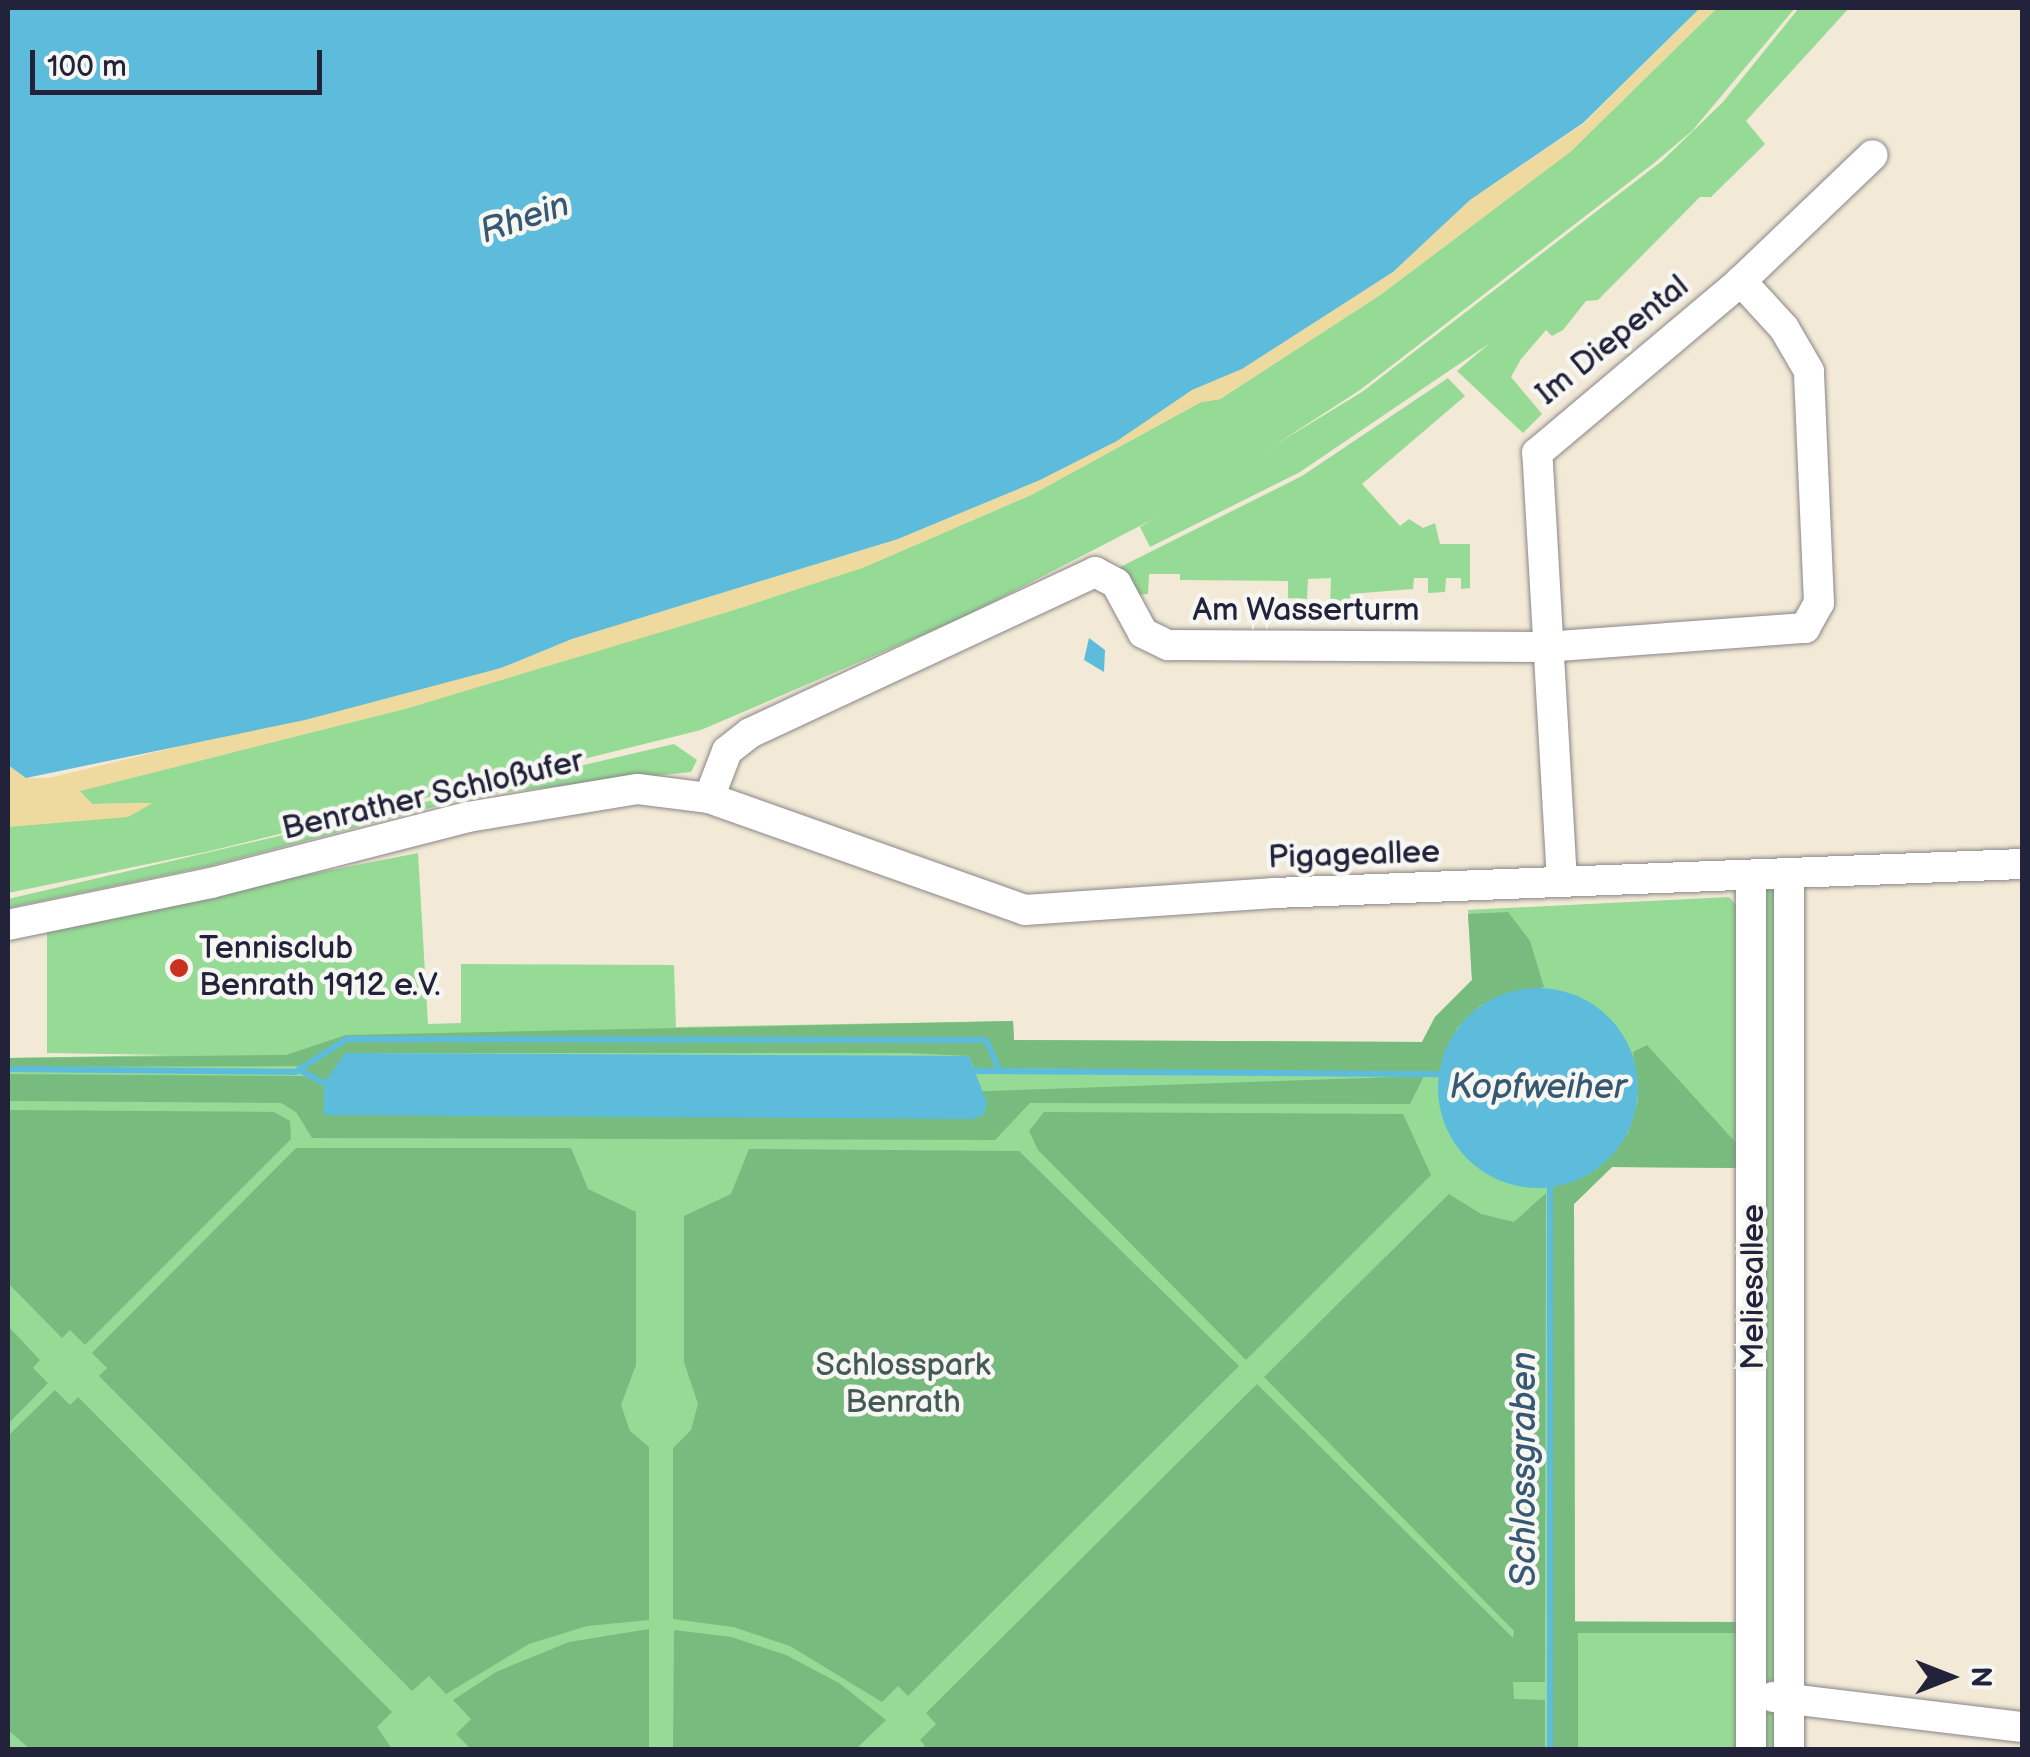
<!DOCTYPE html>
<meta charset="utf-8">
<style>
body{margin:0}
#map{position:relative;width:2030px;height:1757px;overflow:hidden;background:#f2e9d6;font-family:"Balsamiq Sans",sans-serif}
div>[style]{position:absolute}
.green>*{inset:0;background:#95db95}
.forest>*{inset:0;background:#78bb7e}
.sand>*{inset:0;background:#eeda9e}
.water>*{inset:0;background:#5dbcdb}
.round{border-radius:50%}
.stream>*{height:6px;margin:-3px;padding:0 3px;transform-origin:3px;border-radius:3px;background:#5dbcdb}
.roads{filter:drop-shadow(0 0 2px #8a8688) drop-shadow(0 0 2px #8a8688)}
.minor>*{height:30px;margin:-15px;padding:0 15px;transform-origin:15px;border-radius:15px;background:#fff}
.dots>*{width:28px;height:28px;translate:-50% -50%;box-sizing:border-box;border:5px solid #f6f6f2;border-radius:50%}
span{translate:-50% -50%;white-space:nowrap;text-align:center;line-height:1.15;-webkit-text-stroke:9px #f6f6f2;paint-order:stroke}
.street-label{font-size:32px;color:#22223b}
.poi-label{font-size:32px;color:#22223b}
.left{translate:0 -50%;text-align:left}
.park-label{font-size:32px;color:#445a56}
.water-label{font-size:35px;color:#375873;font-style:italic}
.frame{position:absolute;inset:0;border:10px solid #22223b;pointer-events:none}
.north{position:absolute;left:1900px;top:1627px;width:100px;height:100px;-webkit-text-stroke:8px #f6f6f2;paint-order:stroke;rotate:90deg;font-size:28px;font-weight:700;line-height:40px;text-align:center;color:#22223b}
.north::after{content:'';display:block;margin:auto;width:35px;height:45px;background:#22223b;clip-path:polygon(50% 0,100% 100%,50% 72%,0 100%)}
.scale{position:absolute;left:30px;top:50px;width:292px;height:45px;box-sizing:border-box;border:5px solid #22223b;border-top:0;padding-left:12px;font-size:30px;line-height:35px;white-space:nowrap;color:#22223b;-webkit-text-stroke:8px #f6f6f2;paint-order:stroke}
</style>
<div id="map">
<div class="green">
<i style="clip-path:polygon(1717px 8px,1795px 8px,1692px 131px,1654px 163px,1360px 390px,1190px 500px,964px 617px,701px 730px,206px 852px,8px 893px,8px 827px,150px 803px,92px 804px,79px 791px,408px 708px,862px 568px,1031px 495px,1201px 402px,1220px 399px,1380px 295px,1570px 152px)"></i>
<i style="clip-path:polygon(1799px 8px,1849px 8px,1746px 121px,1765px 144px,1711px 197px,1700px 197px,1598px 300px,1586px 301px,1563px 330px,1552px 336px,1546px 330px,1521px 359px,1511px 377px,1542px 414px,1523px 433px,1457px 371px,1490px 343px,1300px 472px,1150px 547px,1140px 527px,1362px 392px,1662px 161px,1723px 102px)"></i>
<i style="clip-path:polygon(1448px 378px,1465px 396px,1362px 484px,1400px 526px,1409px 519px,1423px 528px,1435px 523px,1440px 544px,1470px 544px,1470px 588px,1461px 589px,1461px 578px,1446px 578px,1445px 592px,1428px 593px,1428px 578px,1414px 578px,1413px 589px,1350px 594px,1350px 608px,1330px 608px,1331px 578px,1308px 579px,1307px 599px,1288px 598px,1288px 581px,1180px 580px,1180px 574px,1149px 574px,1148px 594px,1131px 595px,1118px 568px,1302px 476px)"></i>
<i style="clip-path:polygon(674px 744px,697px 760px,691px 772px,479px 795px,210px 866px,8px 908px,8px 899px)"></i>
<i style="clip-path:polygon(418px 853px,428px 1024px,461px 1023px,461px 964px,674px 965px,676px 1027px,1013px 1021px,1014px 1040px,1422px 1042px,1435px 1017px,1472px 980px,1468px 910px,1729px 897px,1736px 905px,1737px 1168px,1612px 1167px,1574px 1204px,1575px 1621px,1747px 1622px,1747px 1749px,8px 1749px,8px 1058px,169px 1055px,47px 1053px,47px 926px)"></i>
<i style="clip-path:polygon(1779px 884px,1785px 1749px,1757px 1750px,1757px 888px)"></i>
</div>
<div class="forest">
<i style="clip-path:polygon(1508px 912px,1530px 941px,1544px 987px,1481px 1005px,1457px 1028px,1439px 1072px,974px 1068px,969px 1056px,907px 1053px,345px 1053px,326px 1081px,297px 1066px,8px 1067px,8px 1058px,286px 1055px,346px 1035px,1013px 1021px,1014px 1040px,1422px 1042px,1435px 1017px,1472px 980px,1468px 914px)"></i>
<i style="clip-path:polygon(1647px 1045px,1737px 1144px,1737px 1168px,1612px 1167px,1574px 1204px,1575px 1622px,1736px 1622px,1736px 1633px,1578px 1633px,1578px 1749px,1552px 1750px,1553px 1187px,1596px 1170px,1628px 1133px,1638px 1101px,1633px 1052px)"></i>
<i style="clip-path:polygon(8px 1074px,302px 1076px,324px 1083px,324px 1114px,1424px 1076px,1410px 1104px,1030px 1103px,995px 1140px,312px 1138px,296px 1112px,281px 1103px,8px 1101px)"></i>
<i style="clip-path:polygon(8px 1110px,274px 1112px,290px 1121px,291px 1139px,85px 1345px,70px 1330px,62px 1338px,8px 1283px)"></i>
<i style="clip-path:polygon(1044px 1112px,1403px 1114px,1431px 1175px,1246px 1360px,1038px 1150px,1029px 1131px)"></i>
<i style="clip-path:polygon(296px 1148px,571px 1148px,588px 1189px,636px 1212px,636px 1365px,621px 1405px,630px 1431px,649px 1447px,649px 1620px,587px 1626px,529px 1644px,446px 1694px,429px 1676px,412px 1691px,99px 1376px,107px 1368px,92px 1353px)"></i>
<i style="clip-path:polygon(749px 1149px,1019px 1151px,1239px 1366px,908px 1696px,898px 1686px,882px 1702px,790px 1646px,733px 1627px,673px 1619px,673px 1448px,691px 1430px,698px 1404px,684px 1362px,684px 1216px,731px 1194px)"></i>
<i style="clip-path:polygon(1546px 1193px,1545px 1682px,1513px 1682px,1514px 1699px,1545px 1700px,1545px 1749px,927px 1749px,920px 1740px,936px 1724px,926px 1713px,1257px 1384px,1513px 1638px,1514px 1631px,1264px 1377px,1449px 1194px,1481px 1214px,1514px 1222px)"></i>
<i style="clip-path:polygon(8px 1326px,40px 1360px,33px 1368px,48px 1383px,8px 1424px)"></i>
<i style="clip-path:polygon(55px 1390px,70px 1405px,78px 1397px,392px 1712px,377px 1727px,392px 1749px,30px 1749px,8px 1730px,8px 1436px)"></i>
<i style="clip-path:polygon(649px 1629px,649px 1749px,471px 1749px,456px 1734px,471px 1719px,453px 1700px,496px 1672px,569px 1642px)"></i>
<i style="clip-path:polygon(674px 1630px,731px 1637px,786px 1655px,839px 1683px,886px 1720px,856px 1749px,673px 1749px)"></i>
</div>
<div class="sand">
<i style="clip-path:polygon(1700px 8px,1717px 8px,1570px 152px,1380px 295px,1220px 399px,1201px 402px,1031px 495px,862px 568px,728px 612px,408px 708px,80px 791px,92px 804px,153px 803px,128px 817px,8px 827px,8px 765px,27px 778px,49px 778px,501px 668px,572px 639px,898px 539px,1040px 480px,1117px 441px,1192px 390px,1242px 369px,1393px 272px,1470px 200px,1583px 124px)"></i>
</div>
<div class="water">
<i style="clip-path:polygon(8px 8px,1700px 8px,1583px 123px,1470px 200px,1393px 272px,1242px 369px,1192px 390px,1117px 441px,1040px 480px,898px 539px,572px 639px,501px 668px,305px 720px,26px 778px,8px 765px)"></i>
<i style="clip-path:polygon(1089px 638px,1105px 650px,1104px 672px,1084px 660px)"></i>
<i class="round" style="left:1438px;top:988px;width:200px;height:200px"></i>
<i style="clip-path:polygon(345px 1053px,969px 1056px,987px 1103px,984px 1115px,972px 1119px,324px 1115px,324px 1083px)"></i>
</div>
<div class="stream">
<i style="left:8px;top:1069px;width:287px;rotate:0.6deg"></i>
<i style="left:295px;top:1072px;width:62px;rotate:-32.4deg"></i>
<i style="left:347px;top:1039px;width:639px;rotate:0.09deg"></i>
<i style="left:986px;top:1040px;width:32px;rotate:66deg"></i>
<i style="left:299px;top:1070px;width:28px;rotate:27deg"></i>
<i style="left:975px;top:1071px;width:464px;rotate:0.4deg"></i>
<i style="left:1550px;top:1750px;width:562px;rotate:-90deg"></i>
</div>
<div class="roads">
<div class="minor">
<i style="left:709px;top:798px;width:50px;rotate:-69deg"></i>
<i style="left:727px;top:751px;width:29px;rotate:-38deg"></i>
<i style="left:750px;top:733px;width:381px;rotate:-25deg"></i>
<i style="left:1095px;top:572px;width:24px;rotate:28deg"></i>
<i style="left:1116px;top:583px;width:57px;rotate:61.6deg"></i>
<i style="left:1143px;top:633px;width:28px;rotate:26deg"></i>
<i style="left:1168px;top:645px;width:377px;rotate:0.3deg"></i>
<i style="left:1545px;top:647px;width:261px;rotate:-4.2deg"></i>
<i style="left:1805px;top:628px;width:29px;rotate:-61deg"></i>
<i style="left:1819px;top:603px;width:232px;rotate:-92.5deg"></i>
<i style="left:1809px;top:371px;width:50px;rotate:-120.2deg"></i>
<i style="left:1784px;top:328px;width:64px;rotate:-132.5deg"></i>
<i style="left:1789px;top:874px;width:876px;rotate:90deg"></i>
<i style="left:1751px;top:875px;width:875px;rotate:90deg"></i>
<i style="left:1562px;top:881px;width:429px;rotate:-93.3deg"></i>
<i style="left:1537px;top:453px;width:267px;rotate:-40.1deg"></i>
<i style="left:1741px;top:281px;width:182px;rotate:-43.7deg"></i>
<i style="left:8px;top:925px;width:207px;rotate:-11.7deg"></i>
<i style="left:211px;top:883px;width:265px;rotate:-14.4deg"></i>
<i style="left:468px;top:817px;width:172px;rotate:-9.4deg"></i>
<i style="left:638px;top:789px;width:72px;rotate:7.2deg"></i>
<i style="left:709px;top:798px;width:335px;rotate:19.5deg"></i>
<i style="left:1025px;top:910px;width:250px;rotate:-3.9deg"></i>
<i style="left:1274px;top:893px;width:749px;rotate:-2.22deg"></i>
<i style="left:1773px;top:1697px;width:251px;rotate:6.9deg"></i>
</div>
</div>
<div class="dots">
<i style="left:179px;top:968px;background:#c8321e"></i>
</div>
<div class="street-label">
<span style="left:1613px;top:341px;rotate:-39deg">Im Diepental</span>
<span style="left:1306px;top:611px">Am Wasserturm</span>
<span style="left:433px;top:796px;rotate:-13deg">Benrather Schloßufer</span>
<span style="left:1354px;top:856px;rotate:-2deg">Pigageallee</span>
<span style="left:1754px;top:1287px;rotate:-90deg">Meliesallee</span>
</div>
<div class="poi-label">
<span class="left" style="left:199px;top:968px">Tennisclub<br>Benrath 1912 e.V.</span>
</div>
<div class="park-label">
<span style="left:903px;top:1385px">Schlosspark<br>Benrath</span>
</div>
<div class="water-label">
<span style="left:525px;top:219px;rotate:-19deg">Rhein</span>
<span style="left:1538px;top:1088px">Kopfweiher</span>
<span style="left:1525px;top:1469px;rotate:-90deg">Schlossgraben</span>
</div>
<div class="frame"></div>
<div class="north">N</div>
<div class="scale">100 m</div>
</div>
